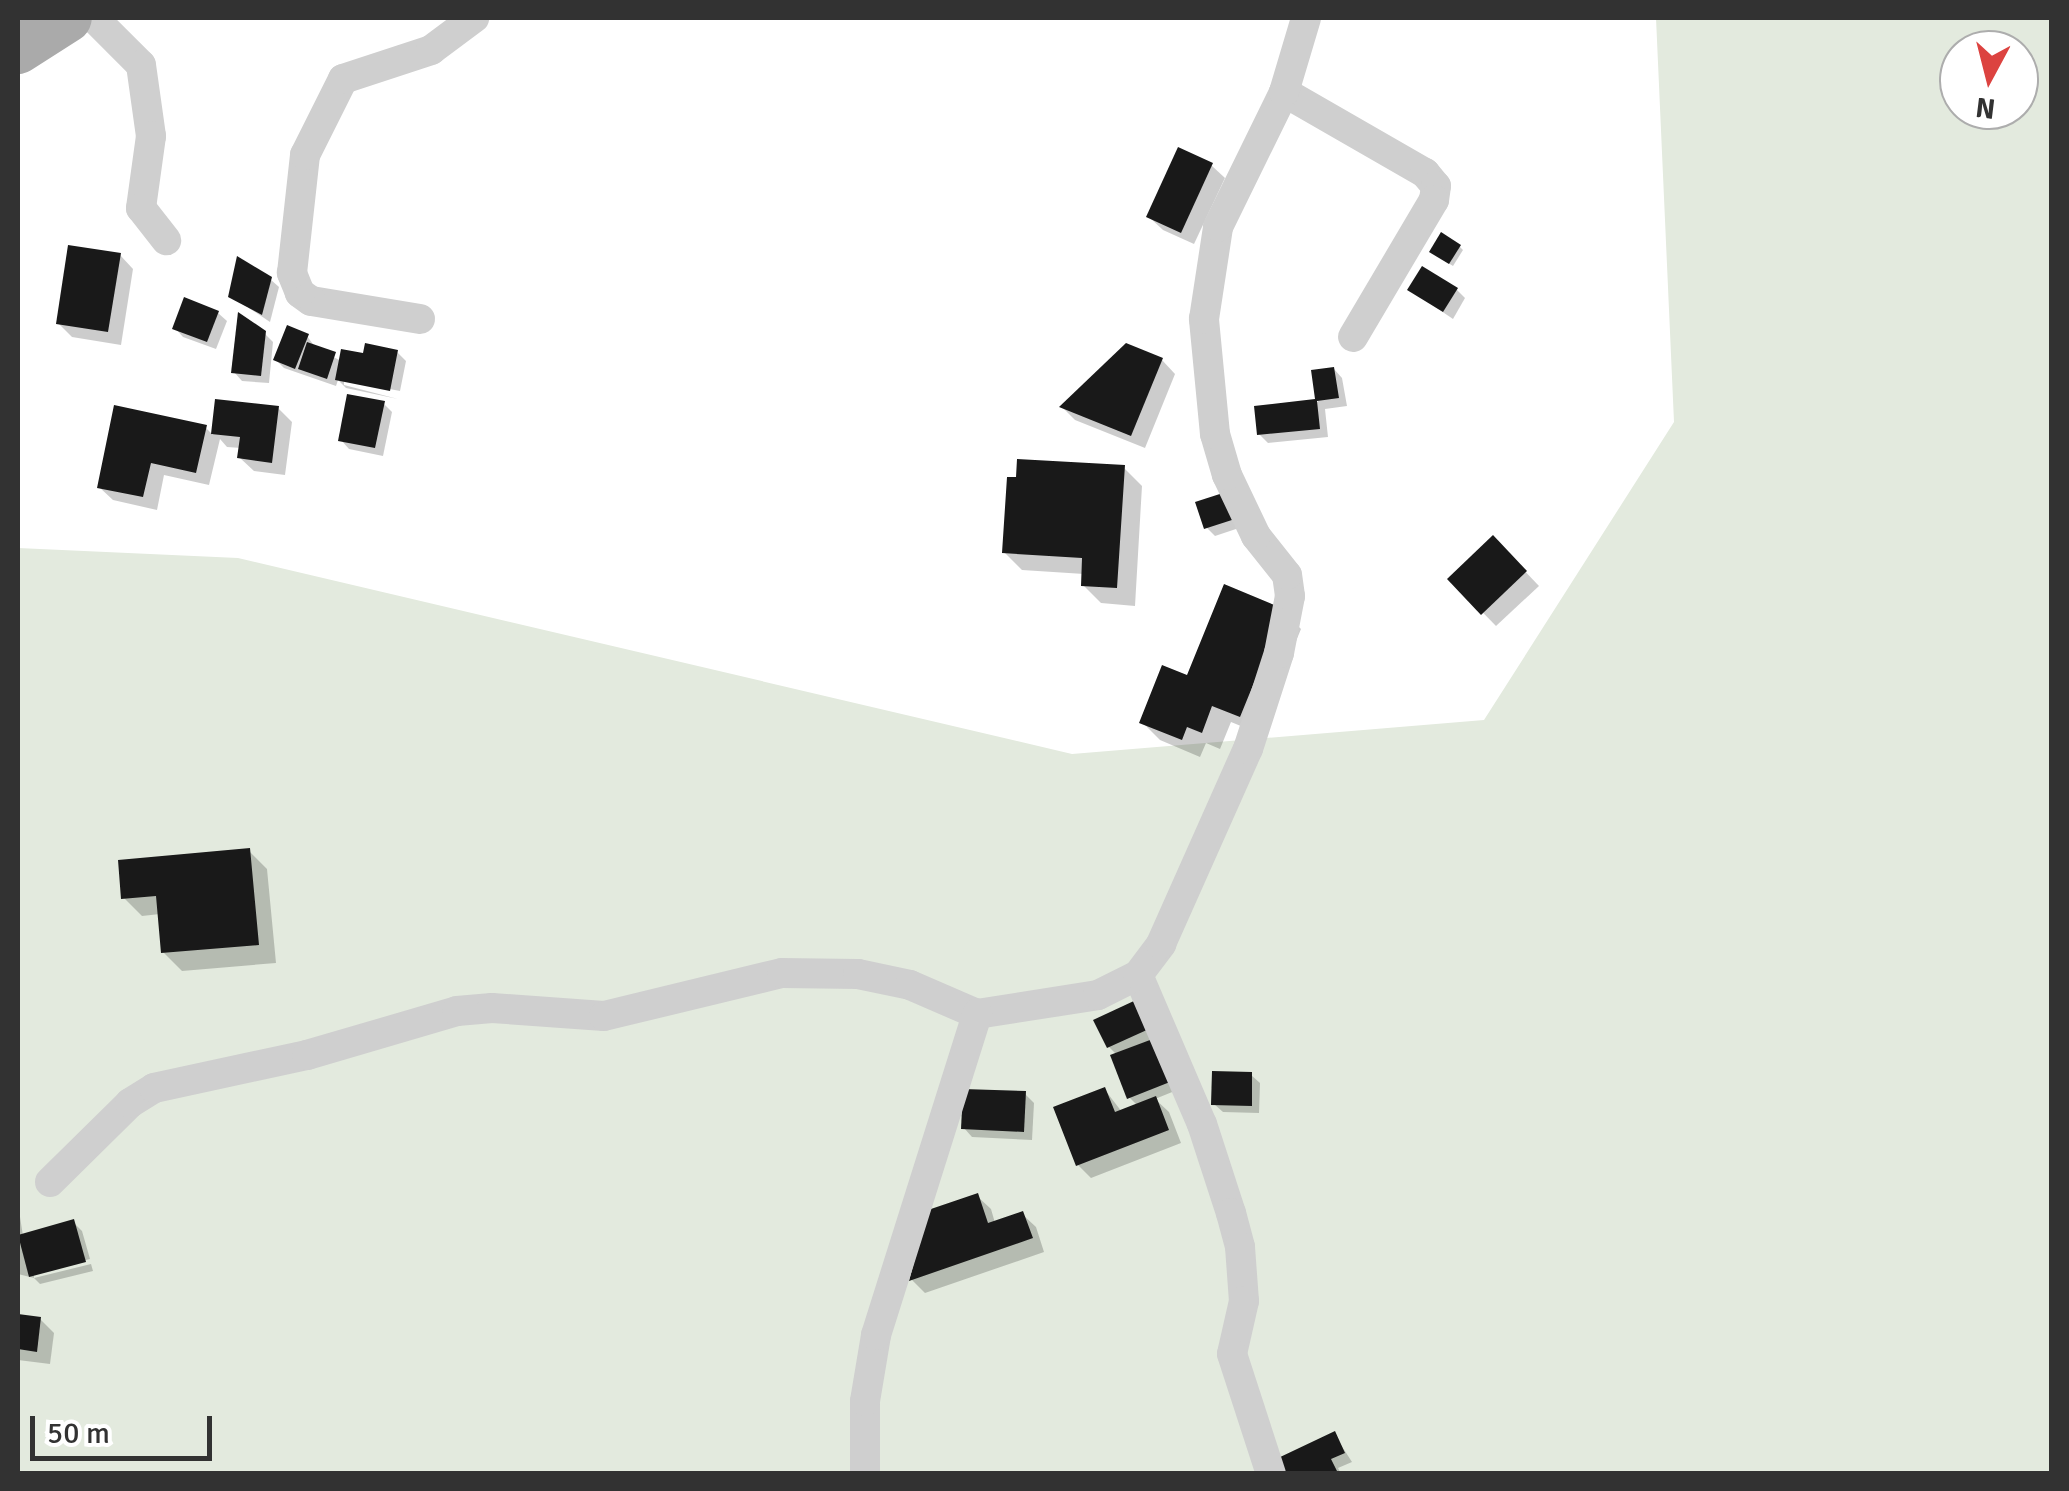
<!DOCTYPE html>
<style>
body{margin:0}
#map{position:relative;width:2069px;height:1491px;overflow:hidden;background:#fff;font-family:Signika,sans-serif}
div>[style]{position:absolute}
.green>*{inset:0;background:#e3eade}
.shadow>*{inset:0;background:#0003}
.building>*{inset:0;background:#191919}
.minor>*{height:30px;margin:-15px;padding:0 15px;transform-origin:15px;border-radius:15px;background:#cfcfcf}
.primary>*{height:48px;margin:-24px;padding:0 24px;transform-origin:24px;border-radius:24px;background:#aaa}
span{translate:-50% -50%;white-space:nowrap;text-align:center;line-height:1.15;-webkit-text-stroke:10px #fff;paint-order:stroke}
.frame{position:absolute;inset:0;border:20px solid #323232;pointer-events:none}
.north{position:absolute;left:1939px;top:30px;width:100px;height:100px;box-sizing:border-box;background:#fff;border:2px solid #adadad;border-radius:50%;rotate:187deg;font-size:28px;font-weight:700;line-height:40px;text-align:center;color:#323232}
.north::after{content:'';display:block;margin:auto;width:35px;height:45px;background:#dc4340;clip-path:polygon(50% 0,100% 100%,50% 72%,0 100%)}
.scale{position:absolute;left:30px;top:1416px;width:182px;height:45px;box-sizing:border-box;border:5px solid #323232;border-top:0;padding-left:12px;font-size:30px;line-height:35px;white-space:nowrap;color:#323232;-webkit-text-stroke:8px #fff;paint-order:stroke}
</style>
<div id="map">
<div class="green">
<i style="clip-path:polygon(evenodd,1656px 18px,2051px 18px,2051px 1473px,18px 1474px,18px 548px,238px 558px,1072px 754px,1484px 720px,1674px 422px,1656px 18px,1959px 50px,2019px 50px,2019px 110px,1959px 110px,1959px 50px)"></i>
</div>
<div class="shadow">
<i style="clip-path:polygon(1211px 165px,1225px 178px,1194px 244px,1163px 230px,1149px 217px)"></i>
<i style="clip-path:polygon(1460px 247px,1463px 250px,1453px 266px,1435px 255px)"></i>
<i style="clip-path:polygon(120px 255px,133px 269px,121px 345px,72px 337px,58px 323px)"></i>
<i style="clip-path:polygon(270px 279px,279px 287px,270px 322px,231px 296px)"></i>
<i style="clip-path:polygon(1410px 290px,1457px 290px,1465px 298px,1453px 319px)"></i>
<i style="clip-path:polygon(218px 313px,227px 321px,216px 349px,183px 337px,175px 328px)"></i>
<i style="clip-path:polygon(264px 333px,273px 342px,269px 383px,242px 381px,234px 372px)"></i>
<i style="clip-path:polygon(307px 336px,315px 347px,341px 361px,397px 352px,406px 361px,400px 391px,344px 380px,344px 385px,398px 399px,346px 388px,338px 380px,336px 386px,284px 368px,276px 360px)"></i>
<i style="clip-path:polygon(1162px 360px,1175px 374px,1145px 448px,1075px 420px,1062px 407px)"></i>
<i style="clip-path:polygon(1334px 369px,1342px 378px,1347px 406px,1325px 409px,1328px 437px,1268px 443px,1259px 434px,1256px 408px,1318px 402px,1314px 372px)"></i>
<i style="clip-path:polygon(217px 401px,278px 408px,292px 422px,285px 475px,254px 471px,240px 458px,241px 448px,227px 447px,220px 439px,209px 485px,164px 475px,157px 510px,113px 500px,99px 487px,206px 428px,213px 435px)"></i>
<i style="clip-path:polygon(383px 403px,392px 412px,383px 456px,349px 449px,341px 440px)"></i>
<i style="clip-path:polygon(1124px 468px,1142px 486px,1135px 606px,1101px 603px,1083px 585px,1084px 574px,1022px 570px,1004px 552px)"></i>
<i style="clip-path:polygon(1225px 495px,1242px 527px,1215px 536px,1207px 528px)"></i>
<i style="clip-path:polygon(1493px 538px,1539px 586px,1496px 626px,1450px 579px)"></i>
<i style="clip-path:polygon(1283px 611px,1301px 629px,1258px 733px,1231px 722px,1220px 749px,1206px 743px,1200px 757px,1160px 740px,1142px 722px,1188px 679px)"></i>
<i style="clip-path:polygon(249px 851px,267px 869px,276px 963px,182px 971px,163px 952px,160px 914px,142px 916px,124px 898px)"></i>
<i style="clip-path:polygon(1135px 1003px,1182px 1088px,1155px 1099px,1169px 1112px,1181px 1143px,1091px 1178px,1078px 1165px,1105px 1090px,1122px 1112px,1138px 1106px,1129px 1097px,1117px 1055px,1109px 1047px)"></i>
<i style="clip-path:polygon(1251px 1075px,1260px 1083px,1259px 1113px,1223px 1112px,1214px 1104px)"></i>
<i style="clip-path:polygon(1025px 1094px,1034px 1103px,1032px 1140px,972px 1137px,964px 1128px)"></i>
<i style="clip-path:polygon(977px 1196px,991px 1209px,995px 1223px,1022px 1214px,1036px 1227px,1044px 1252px,925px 1293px,912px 1280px,930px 1212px)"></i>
<i style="clip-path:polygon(18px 1204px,23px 1236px,73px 1222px,82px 1231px,90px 1259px,34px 1273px,34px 1278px,18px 1274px)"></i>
<i style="clip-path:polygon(91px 1264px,93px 1271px,40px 1284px,34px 1278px)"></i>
<i style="clip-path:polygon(18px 1317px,40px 1319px,54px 1333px,50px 1364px,18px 1360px)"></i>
<i style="clip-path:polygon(1334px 1434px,1352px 1462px,1338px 1468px,1341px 1474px,1285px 1474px)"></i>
</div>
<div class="building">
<i style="clip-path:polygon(1178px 147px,1213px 163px,1181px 233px,1146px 217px)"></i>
<i style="clip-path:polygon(1441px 232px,1461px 245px,1449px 264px,1429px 252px)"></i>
<i style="clip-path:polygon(68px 245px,121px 253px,108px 332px,56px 324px)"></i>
<i style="clip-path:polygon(237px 256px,272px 277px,262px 315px,228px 297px)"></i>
<i style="clip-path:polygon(1422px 266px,1458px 288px,1443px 312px,1407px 290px)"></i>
<i style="clip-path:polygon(184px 297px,219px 311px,207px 342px,172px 329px)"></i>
<i style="clip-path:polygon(238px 312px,266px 331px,261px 376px,231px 373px)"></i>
<i style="clip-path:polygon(287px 325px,309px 334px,295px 369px,273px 360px)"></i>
<i style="clip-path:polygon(307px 342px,336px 352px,327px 379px,298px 369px)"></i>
<i style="clip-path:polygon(365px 343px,398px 350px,390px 391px,335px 380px,341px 349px,363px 353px)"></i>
<i style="clip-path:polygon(1126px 343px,1163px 358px,1131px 436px,1059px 407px)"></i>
<i style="clip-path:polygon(1334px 367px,1339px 398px,1317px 401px,1320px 429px,1257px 435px,1254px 406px,1315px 399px,1311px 370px)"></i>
<i style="clip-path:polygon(347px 394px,385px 401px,375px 448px,338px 441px)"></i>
<i style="clip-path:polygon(215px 399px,279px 406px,272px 463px,237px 458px,240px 437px,211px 434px)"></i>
<i style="clip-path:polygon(114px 405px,207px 425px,196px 473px,151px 463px,143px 497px,97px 488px)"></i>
<i style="clip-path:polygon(1017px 459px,1125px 465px,1117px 588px,1081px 586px,1082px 558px,1002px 553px,1007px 477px,1016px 477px)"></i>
<i style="clip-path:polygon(1226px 492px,1235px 519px,1204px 529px,1195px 502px)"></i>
<i style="clip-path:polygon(1493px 535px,1527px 571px,1481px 615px,1447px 579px)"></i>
<i style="clip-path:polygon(1224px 584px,1284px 609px,1240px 717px,1212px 706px,1202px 733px,1187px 727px,1182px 740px,1139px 723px,1162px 665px,1187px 675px)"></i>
<i style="clip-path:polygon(250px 848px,259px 945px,161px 953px,156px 896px,121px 899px,118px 860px)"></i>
<i style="clip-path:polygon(1136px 1000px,1149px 1029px,1107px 1048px,1093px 1020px)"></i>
<i style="clip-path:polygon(1158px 1037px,1175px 1080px,1127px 1099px,1110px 1055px)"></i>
<i style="clip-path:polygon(1212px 1071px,1252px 1072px,1252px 1106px,1211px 1105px)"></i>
<i style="clip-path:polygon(1105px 1087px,1115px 1112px,1156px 1096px,1169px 1130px,1076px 1166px,1053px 1107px)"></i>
<i style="clip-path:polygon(963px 1089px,1026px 1091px,1024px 1132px,961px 1129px)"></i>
<i style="clip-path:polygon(978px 1193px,988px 1223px,1023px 1211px,1033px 1238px,909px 1281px,928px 1210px)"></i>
<i style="clip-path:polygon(74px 1219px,86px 1262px,29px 1277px,18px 1235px)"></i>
<i style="clip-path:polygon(18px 1314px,41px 1317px,37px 1352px,18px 1349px)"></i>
<i style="clip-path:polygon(1335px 1431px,1345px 1453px,1331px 1459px,1337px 1471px,1282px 1474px,1276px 1459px)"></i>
</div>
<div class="minor">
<i style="left:94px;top:18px;width:66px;rotate:45deg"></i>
<i style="left:141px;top:65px;width:72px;rotate:82deg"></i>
<i style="left:151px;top:136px;width:73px;rotate:97.9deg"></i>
<i style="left:141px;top:208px;width:41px;rotate:52deg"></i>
<i style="left:1284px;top:92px;width:163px;rotate:29.9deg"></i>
<i style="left:1425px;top:173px;width:17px;rotate:50deg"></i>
<i style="left:1436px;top:186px;width:14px;rotate:98deg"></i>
<i style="left:1434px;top:200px;width:159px;rotate:120.6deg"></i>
<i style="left:420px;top:319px;width:110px;rotate:-170.6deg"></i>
<i style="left:311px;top:301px;width:14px;rotate:-144deg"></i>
<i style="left:300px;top:293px;width:22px;rotate:-112deg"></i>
<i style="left:292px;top:273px;width:119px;rotate:-83.7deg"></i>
<i style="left:305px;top:155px;width:85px;rotate:-63.4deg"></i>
<i style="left:343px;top:79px;width:93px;rotate:-18.2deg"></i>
<i style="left:431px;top:50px;width:54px;rotate:-36.7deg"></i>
<i style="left:1138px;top:975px;width:162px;rotate:66.8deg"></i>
<i style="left:1202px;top:1124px;width:94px;rotate:72deg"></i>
<i style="left:1231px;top:1213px;width:35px;rotate:75deg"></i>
<i style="left:1240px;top:1247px;width:54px;rotate:85.8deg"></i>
<i style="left:1244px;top:1301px;width:54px;rotate:102.8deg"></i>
<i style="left:1232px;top:1354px;width:126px;rotate:72deg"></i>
<i style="left:50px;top:1182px;width:112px;rotate:-44.6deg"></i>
<i style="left:130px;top:1103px;width:28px;rotate:-32deg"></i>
<i style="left:154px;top:1088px;width:157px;rotate:-12.2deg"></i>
<i style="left:307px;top:1055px;width:156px;rotate:-16.3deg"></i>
<i style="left:457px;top:1011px;width:35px;rotate:-5deg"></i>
<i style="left:492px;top:1008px;width:112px;rotate:4.1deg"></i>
<i style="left:604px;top:1016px;width:183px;rotate:-13.6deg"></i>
<i style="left:782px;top:973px;width:76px;rotate:0.8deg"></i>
<i style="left:858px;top:974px;width:53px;rotate:11.9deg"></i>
<i style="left:910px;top:985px;width:73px;rotate:23.4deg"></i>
<i style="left:977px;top:1014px;width:122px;rotate:-8.9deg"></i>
<i style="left:1098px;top:995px;width:45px;rotate:-26.6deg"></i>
<i style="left:1138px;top:975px;width:39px;rotate:-53deg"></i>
<i style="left:1161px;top:944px;width:214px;rotate:-66deg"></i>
<i style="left:1248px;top:749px;width:101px;rotate:-72.1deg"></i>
<i style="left:1279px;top:653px;width:58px;rotate:-79.1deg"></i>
<i style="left:1290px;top:596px;width:21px;rotate:-98deg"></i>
<i style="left:1287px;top:575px;width:50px;rotate:-128.5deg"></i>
<i style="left:1256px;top:536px;width:68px;rotate:-115.4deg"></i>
<i style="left:1227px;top:475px;width:43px;rotate:-106.3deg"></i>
<i style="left:1215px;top:434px;width:116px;rotate:-95.5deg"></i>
<i style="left:1204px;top:319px;width:93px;rotate:-81.3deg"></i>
<i style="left:1218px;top:227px;width:150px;rotate:-63.9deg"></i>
<i style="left:1284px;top:92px;width:77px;rotate:-73.4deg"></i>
<i style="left:865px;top:1474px;width:73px;rotate:-90deg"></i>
<i style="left:865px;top:1401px;width:67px;rotate:-80.5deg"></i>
<i style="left:876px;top:1335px;width:337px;rotate:-72.5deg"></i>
</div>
<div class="primary">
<i style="left:18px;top:50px;width:59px;rotate:-32.6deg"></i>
</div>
<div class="frame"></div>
<div class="north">N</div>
<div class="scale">50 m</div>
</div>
